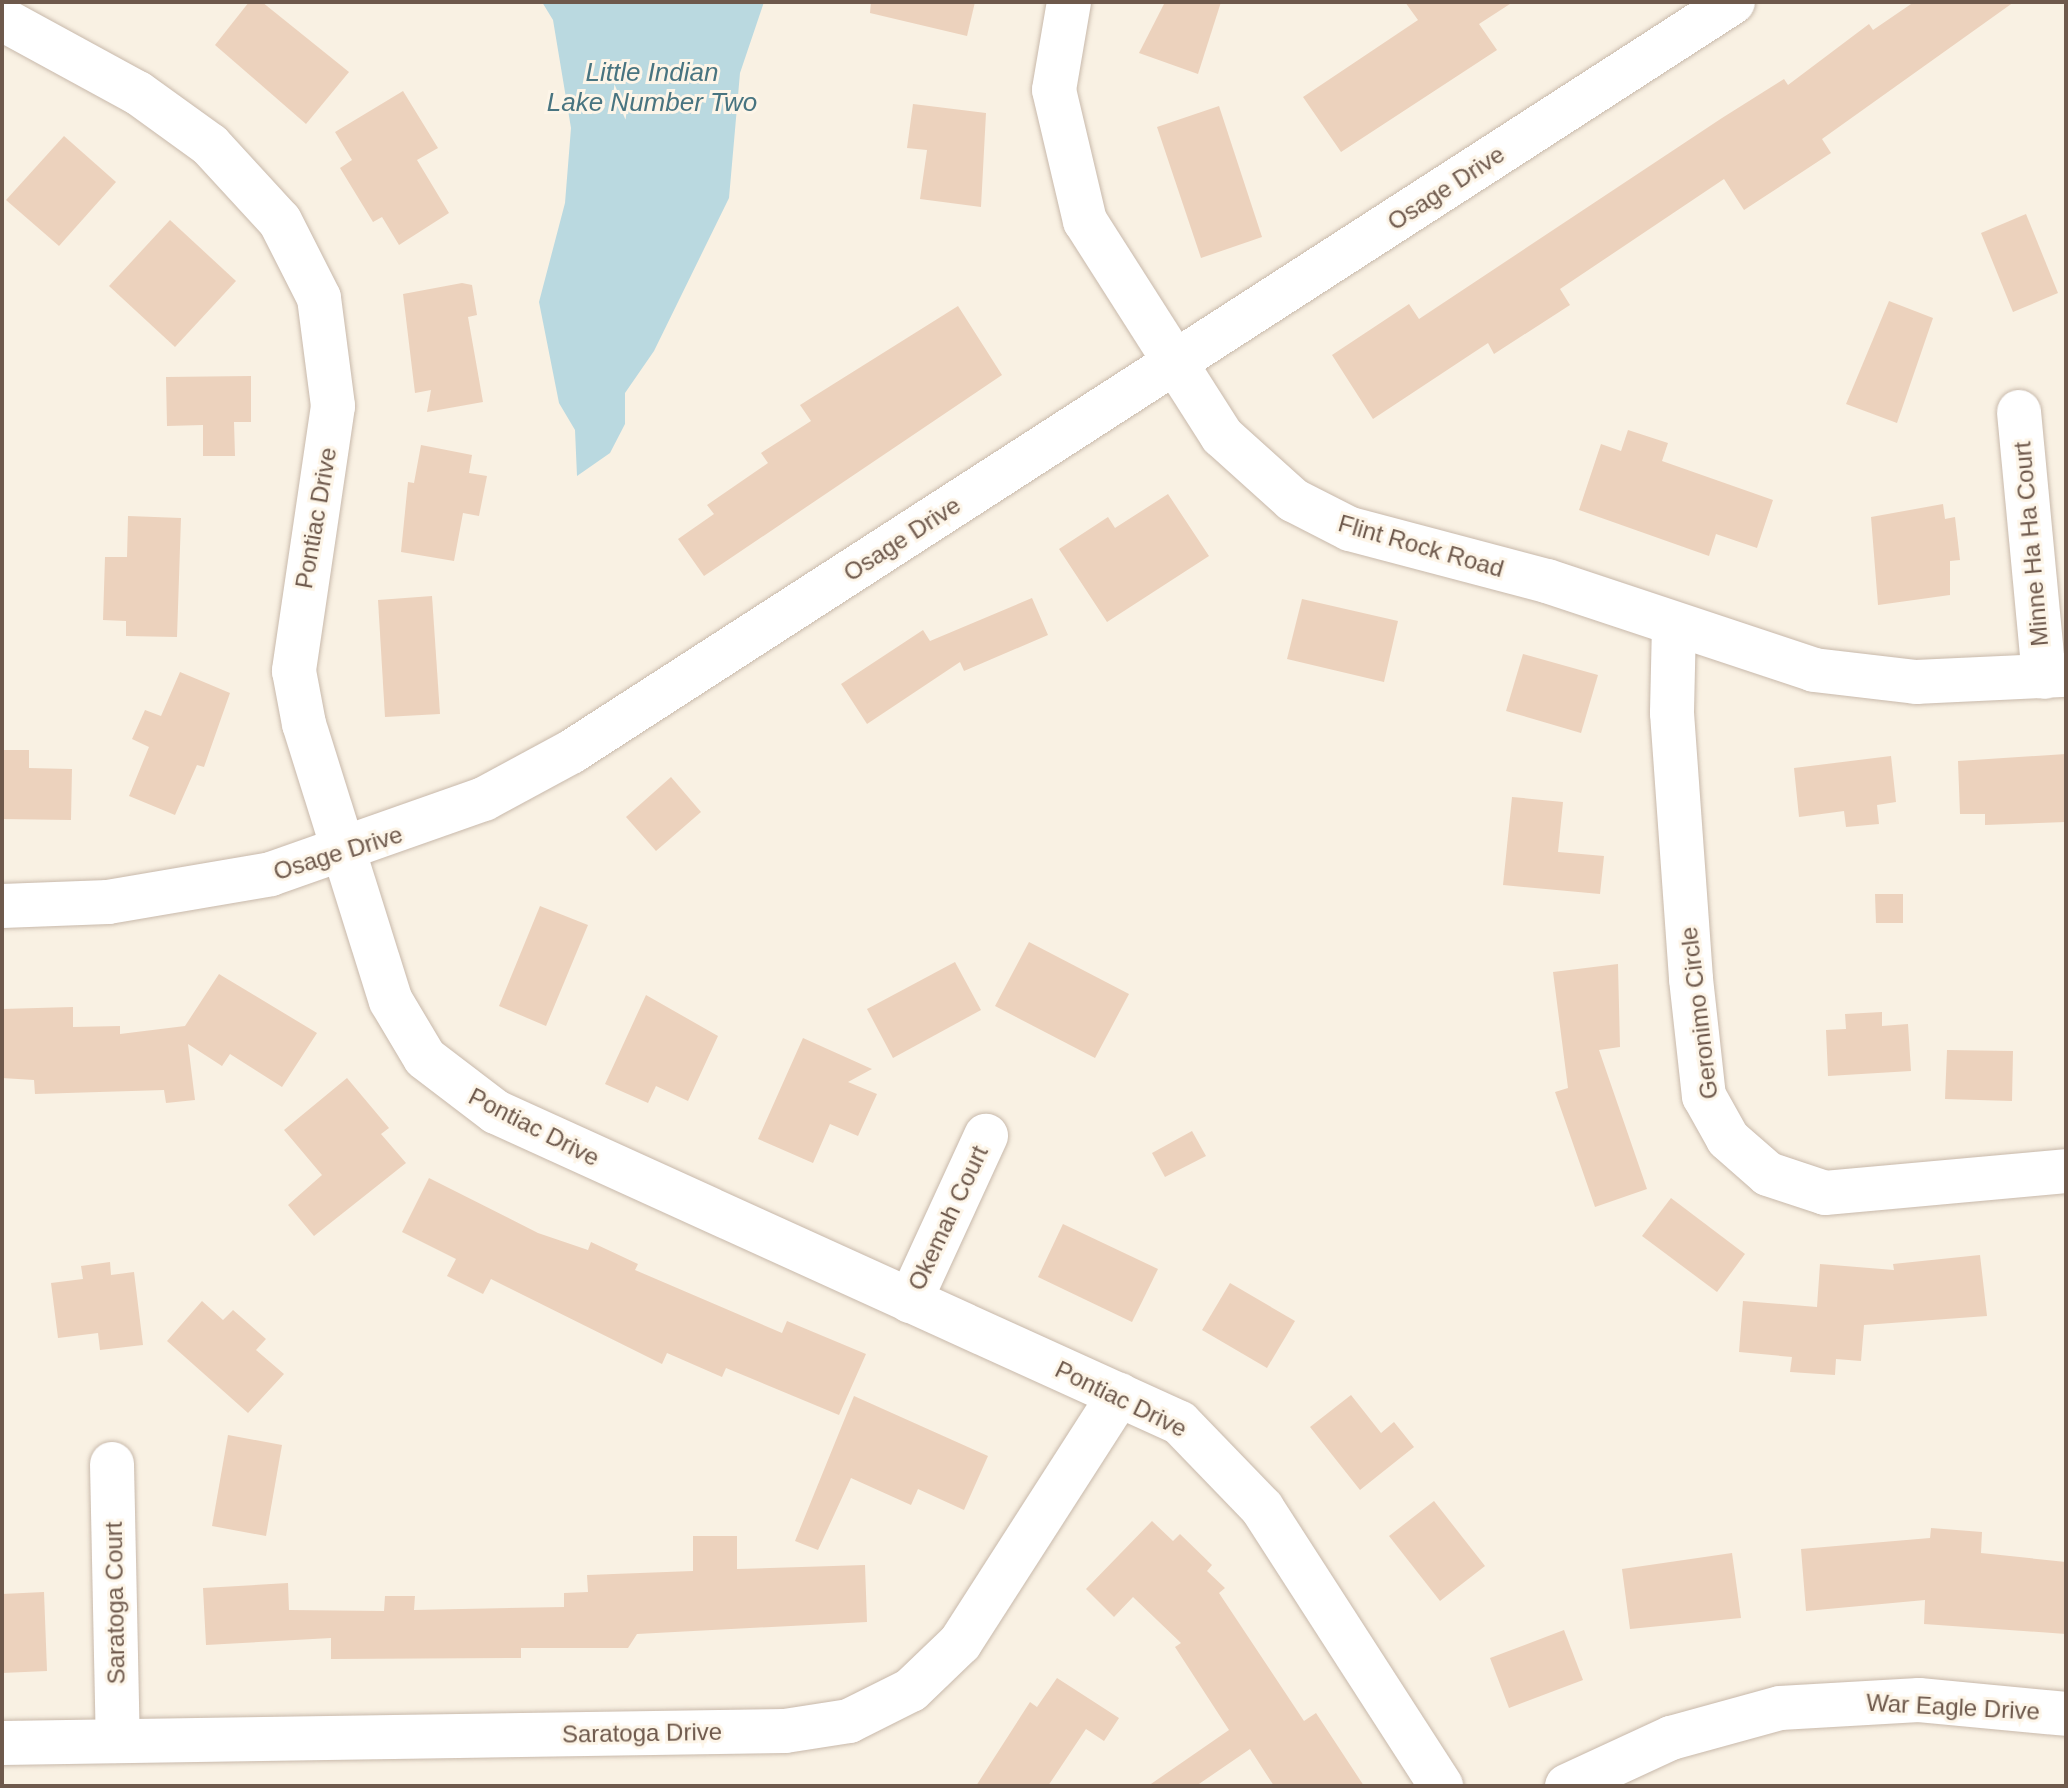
<!DOCTYPE html>
<style>
body{margin:0}
#map{position:relative;width:2068px;height:1788px;overflow:hidden;background:#f9f1e3;font-family:Arial,sans-serif}
div>[style]{position:absolute}
.water>*{inset:0;background:#bad9e0}
.building>*{inset:0;background:#ecd2bd}
.roads{filter:drop-shadow(0 0 2px #c8b9ab) drop-shadow(0 0 2px #c8b9ab)}
.minor>*{height:44px;margin:-22px;padding:0 22px;transform-origin:22px;border-radius:22px;background:#fff}
span{translate:-50% -50%;white-space:nowrap;text-align:center;line-height:1.15;-webkit-text-stroke:6px #fdf5e8;paint-order:stroke}
.street-label{font-size:24px;color:#6e594c}
.water-label{font-size:26px;color:#487480;font-style:italic}
.frame{position:absolute;inset:0;border:4px solid #6e594c;pointer-events:none}
</style>
<div id="map">
<div class="water">
<i style="clip-path:polygon(542px 2px,764px 2px,740px 73px,729px 198px,654px 351px,625px 393px,625px 424px,610px 453px,577px 476px,575px 430px,559px 403px,539px 302px,565px 203px,571px 128px,553px 20px)"></i>
</div>
<div class="building">
<i style="clip-path:polygon(249px 2px,262px 2px,349px 72px,306px 124px,215px 45px)"></i>
<i style="clip-path:polygon(871px 2px,975px 2px,967px 36px,870px 13px)"></i>
<i style="clip-path:polygon(1165px 2px,1221px 2px,1198px 74px,1139px 53px)"></i>
<i style="clip-path:polygon(1405px 2px,1513px 2px,1479px 24px,1497px 50px,1341px 152px,1303px 97px,1418px 20px)"></i>
<i style="clip-path:polygon(1914px 2px,2014px 2px,1822px 139px,1831px 153px,1744px 210px,1724px 179px,1560px 289px,1570px 305px,1494px 354px,1488px 343px,1373px 419px,1332px 355px,1409px 304px,1419px 319px,1722px 118px,1784px 79px,1788px 85px,1869px 24px,1873px 30px)"></i>
<i style="clip-path:polygon(403px 91px,438px 148px,417px 160px,449px 213px,399px 245px,382px 217px,373px 222px,340px 168px,352px 160px,335px 132px)"></i>
<i style="clip-path:polygon(913px 104px,986px 113px,981px 207px,920px 199px,927px 150px,907px 148px)"></i>
<i style="clip-path:polygon(1219px 106px,1262px 237px,1201px 258px,1157px 127px)"></i>
<i style="clip-path:polygon(64px 136px,116px 182px,59px 246px,6px 200px)"></i>
<i style="clip-path:polygon(2026px 214px,2058px 293px,2013px 312px,1981px 233px)"></i>
<i style="clip-path:polygon(170px 220px,236px 281px,175px 347px,109px 286px)"></i>
<i style="clip-path:polygon(462px 283px,472px 285px,477px 315px,468px 317px,483px 402px,427px 412px,431px 390px,415px 393px,403px 294px)"></i>
<i style="clip-path:polygon(1889px 301px,1933px 318px,1897px 423px,1846px 404px)"></i>
<i style="clip-path:polygon(958px 306px,1002px 375px,704px 576px,678px 539px,714px 514px,707px 505px,768px 463px,761px 453px,811px 421px,800px 405px)"></i>
<i style="clip-path:polygon(251px 376px,251px 422px,234px 422px,235px 456px,203px 456px,203px 425px,167px 426px,166px 377px)"></i>
<i style="clip-path:polygon(1628px 430px,1668px 443px,1662px 461px,1773px 500px,1757px 548px,1716px 534px,1709px 556px,1579px 510px,1601px 444px,1621px 451px)"></i>
<i style="clip-path:polygon(421px 445px,472px 455px,469px 473px,487px 476px,479px 516px,463px 513px,454px 561px,401px 552px,408px 482px,414px 483px)"></i>
<i style="clip-path:polygon(1168px 494px,1209px 556px,1107px 622px,1059px 549px,1108px 517px,1115px 528px)"></i>
<i style="clip-path:polygon(1943px 504px,1945px 519px,1955px 517px,1960px 560px,1950px 561px,1950px 595px,1878px 605px,1871px 517px)"></i>
<i style="clip-path:polygon(128px 516px,181px 518px,177px 637px,126px 636px,126px 621px,103px 620px,105px 557px,127px 557px)"></i>
<i style="clip-path:polygon(432px 596px,440px 714px,385px 717px,378px 600px)"></i>
<i style="clip-path:polygon(1032px 598px,1048px 635px,964px 671px,960px 662px,867px 724px,841px 684px,923px 630px,930px 641px)"></i>
<i style="clip-path:polygon(1302px 599px,1398px 621px,1384px 682px,1287px 659px)"></i>
<i style="clip-path:polygon(1523px 654px,1598px 675px,1581px 733px,1506px 711px)"></i>
<i style="clip-path:polygon(180px 672px,230px 693px,204px 767px,197px 765px,175px 815px,129px 796px,149px 747px,132px 739px,145px 710px,161px 716px)"></i>
<i style="clip-path:polygon(2px 750px,29px 750px,29px 768px,72px 769px,71px 820px,2px 819px)"></i>
<i style="clip-path:polygon(2066px 754px,2066px 822px,1985px 825px,1985px 814px,1960px 814px,1958px 761px)"></i>
<i style="clip-path:polygon(1891px 756px,1896px 802px,1877px 805px,1879px 824px,1846px 827px,1844px 811px,1799px 817px,1794px 768px)"></i>
<i style="clip-path:polygon(671px 777px,701px 812px,656px 851px,626px 817px)"></i>
<i style="clip-path:polygon(1512px 797px,1563px 802px,1558px 852px,1604px 856px,1600px 894px,1503px 885px)"></i>
<i style="clip-path:polygon(1875px 894px,1903px 894px,1903px 923px,1876px 923px)"></i>
<i style="clip-path:polygon(540px 906px,588px 925px,546px 1026px,499px 1006px)"></i>
<i style="clip-path:polygon(1029px 942px,1129px 994px,1095px 1058px,995px 1006px)"></i>
<i style="clip-path:polygon(955px 962px,981px 1010px,893px 1058px,867px 1009px)"></i>
<i style="clip-path:polygon(1618px 964px,1620px 1047px,1599px 1050px,1647px 1189px,1595px 1207px,1555px 1092px,1568px 1088px,1553px 972px)"></i>
<i style="clip-path:polygon(219px 974px,317px 1033px,282px 1087px,230px 1054px,222px 1066px,188px 1044px,195px 1100px,166px 1103px,164px 1090px,35px 1094px,34px 1080px,2px 1078px,2px 1009px,73px 1007px,73px 1027px,120px 1026px,120px 1034px,185px 1026px)"></i>
<i style="clip-path:polygon(646px 995px,718px 1036px,688px 1101px,656px 1086px,648px 1103px,605px 1084px)"></i>
<i style="clip-path:polygon(1882px 1012px,1882px 1026px,1908px 1024px,1911px 1071px,1828px 1076px,1826px 1030px,1846px 1029px,1845px 1014px)"></i>
<i style="clip-path:polygon(803px 1038px,872px 1069px,848px 1082px,877px 1094px,858px 1136px,830px 1124px,813px 1163px,758px 1139px)"></i>
<i style="clip-path:polygon(1947px 1050px,2013px 1051px,2012px 1101px,1945px 1099px)"></i>
<i style="clip-path:polygon(347px 1078px,389px 1128px,381px 1134px,406px 1163px,314px 1236px,288px 1205px,322px 1175px,284px 1130px)"></i>
<i style="clip-path:polygon(1192px 1131px,1206px 1156px,1165px 1177px,1152px 1153px)"></i>
<i style="clip-path:polygon(429px 1178px,538px 1233px,588px 1250px,591px 1242px,638px 1264px,635px 1270px,782px 1333px,787px 1321px,866px 1354px,839px 1415px,726px 1368px,722px 1377px,667px 1353px,662px 1364px,491px 1279px,483px 1294px,447px 1276px,456px 1259px,402px 1232px)"></i>
<i style="clip-path:polygon(1671px 1198px,1745px 1254px,1717px 1292px,1642px 1236px)"></i>
<i style="clip-path:polygon(1063px 1224px,1158px 1269px,1132px 1322px,1038px 1277px)"></i>
<i style="clip-path:polygon(1980px 1255px,1987px 1316px,1864px 1325px,1861px 1361px,1836px 1359px,1835px 1375px,1790px 1372px,1792px 1357px,1739px 1352px,1743px 1301px,1817px 1307px,1820px 1264px,1894px 1270px,1893px 1264px)"></i>
<i style="clip-path:polygon(110px 1262px,111px 1275px,134px 1272px,143px 1345px,100px 1350px,98px 1333px,58px 1338px,51px 1283px,83px 1279px,81px 1266px)"></i>
<i style="clip-path:polygon(1230px 1283px,1295px 1321px,1267px 1368px,1202px 1330px)"></i>
<i style="clip-path:polygon(202px 1301px,223px 1320px,233px 1310px,266px 1339px,256px 1350px,284px 1374px,248px 1413px,167px 1341px)"></i>
<i style="clip-path:polygon(1351px 1395px,1381px 1433px,1394px 1422px,1414px 1447px,1360px 1490px,1310px 1427px)"></i>
<i style="clip-path:polygon(854px 1396px,988px 1456px,964px 1510px,918px 1489px,911px 1505px,851px 1478px,818px 1550px,795px 1541px)"></i>
<i style="clip-path:polygon(228px 1435px,282px 1445px,266px 1536px,212px 1526px)"></i>
<i style="clip-path:polygon(1434px 1501px,1485px 1566px,1440px 1601px,1389px 1536px)"></i>
<i style="clip-path:polygon(1152px 1521px,1173px 1541px,1180px 1534px,1212px 1565px,1207px 1571px,1225px 1588px,1219px 1593px,1304px 1721px,1316px 1713px,1364px 1786px,1274px 1786px,1250px 1749px,1196px 1786px,1148px 1786px,1229px 1730px,1175px 1647px,1181px 1643px,1133px 1597px,1114px 1617px,1086px 1589px)"></i>
<i style="clip-path:polygon(1931px 1528px,1982px 1532px,1981px 1553px,2066px 1562px,2066px 1634px,1924px 1624px,1925px 1600px,1806px 1611px,1801px 1549px,1930px 1538px)"></i>
<i style="clip-path:polygon(693px 1536px,737px 1536px,737px 1569px,865px 1565px,867px 1622px,637px 1634px,628px 1648px,521px 1648px,521px 1658px,331px 1659px,331px 1638px,206px 1645px,203px 1588px,288px 1583px,289px 1610px,384px 1611px,385px 1596px,415px 1596px,414px 1610px,564px 1607px,564px 1593px,588px 1592px,587px 1575px,693px 1571px)"></i>
<i style="clip-path:polygon(1732px 1553px,1741px 1618px,1630px 1629px,1622px 1569px)"></i>
<i style="clip-path:polygon(44px 1592px,47px 1671px,2px 1673px,2px 1594px)"></i>
<i style="clip-path:polygon(1564px 1630px,1583px 1680px,1509px 1708px,1490px 1658px)"></i>
<i style="clip-path:polygon(1057px 1678px,1119px 1718px,1104px 1741px,1086px 1729px,1048px 1786px,976px 1786px,1030px 1702px,1037px 1707px)"></i>
</div>
<div class="roads">
<div class="minor">
<i style="left:1069px;top:2px;width:89px;rotate:99.7deg"></i>
<i style="left:1054px;top:90px;width:135px;rotate:76.7deg"></i>
<i style="left:1085px;top:221px;width:255px;rotate:57.5deg"></i>
<i style="left:1222px;top:436px;width:96px;rotate:42deg"></i>
<i style="left:1293px;top:500px;width:64px;rotate:27deg"></i>
<i style="left:1350px;top:529px;width:204px;rotate:14.8deg"></i>
<i style="left:1547px;top:581px;width:281px;rotate:18.4deg"></i>
<i style="left:1814px;top:670px;width:103px;rotate:6.7deg"></i>
<i style="left:1916px;top:682px;width:150px;rotate:-2.7deg"></i>
<i style="left:2px;top:19px;width:155px;rotate:28.6deg"></i>
<i style="left:138px;top:93px;width:89px;rotate:35.8deg"></i>
<i style="left:210px;top:145px;width:103px;rotate:47.4deg"></i>
<i style="left:280px;top:221px;width:86px;rotate:63.1deg"></i>
<i style="left:319px;top:298px;width:109px;rotate:82.6deg"></i>
<i style="left:333px;top:406px;width:268px;rotate:98.4deg"></i>
<i style="left:294px;top:671px;width:54px;rotate:79.3deg"></i>
<i style="left:304px;top:724px;width:290px;rotate:72.6deg"></i>
<i style="left:391px;top:1001px;width:66px;rotate:59.2deg"></i>
<i style="left:425px;top:1058px;width:89px;rotate:37.3deg"></i>
<i style="left:496px;top:1112px;width:751px;rotate:24.45deg"></i>
<i style="left:1180px;top:1423px;width:118px;rotate:46deg"></i>
<i style="left:1262px;top:1508px;width:331px;rotate:57.2deg"></i>
<i style="left:2019px;top:412px;width:266px;rotate:84.6deg"></i>
<i style="left:1674px;top:624px;width:89px;rotate:91.3deg"></i>
<i style="left:1672px;top:713px;width:267px;rotate:85.9deg"></i>
<i style="left:1691px;top:979px;width:118px;rotate:83.7deg"></i>
<i style="left:1704px;top:1096px;width:49px;rotate:60.8deg"></i>
<i style="left:1728px;top:1139px;width:53px;rotate:41.2deg"></i>
<i style="left:1768px;top:1174px;width:60px;rotate:18.4deg"></i>
<i style="left:1825px;top:1193px;width:242px;rotate:-5.2deg"></i>
<i style="left:2px;top:906px;width:106px;rotate:-2.2deg"></i>
<i style="left:108px;top:902px;width:165px;rotate:-9.7deg"></i>
<i style="left:271px;top:874px;width:226px;rotate:-19.4deg"></i>
<i style="left:484px;top:799px;width:99px;rotate:-28.4deg"></i>
<i style="left:571px;top:752px;width:1383px;rotate:-32.84deg"></i>
<i style="left:910px;top:1301px;width:182px;rotate:-65.3deg"></i>
<i style="left:112px;top:1464px;width:277px;rotate:88.8deg"></i>
<i style="left:2px;top:1743px;width:783px;rotate:-0.88deg"></i>
<i style="left:785px;top:1731px;width:65px;rotate:-8.9deg"></i>
<i style="left:849px;top:1721px;width:69px;rotate:-26.6deg"></i>
<i style="left:911px;top:1690px;width:68px;rotate:-43.8deg"></i>
<i style="left:960px;top:1643px;width:295px;rotate:-57.3deg"></i>
<i style="left:1567px;top:1786px;width:115px;rotate:-24.8deg"></i>
<i style="left:1671px;top:1738px;width:113px;rotate:-15.4deg"></i>
<i style="left:1780px;top:1708px;width:139px;rotate:-3.3deg"></i>
<i style="left:1919px;top:1700px;width:148px;rotate:5.4deg"></i>
</div>
</div>
<div class="street-label">
<span style="left:1446px;top:188px;rotate:-33deg">Osage Drive</span>
<span style="left:316px;top:518px;rotate:-80deg">Pontiac Drive</span>
<span style="left:902px;top:539px;rotate:-33deg">Osage Drive</span>
<span style="left:2031px;top:544px;rotate:-95deg">Minne Ha Ha Court</span>
<span style="left:1421px;top:546px;rotate:16deg">Flint Rock Road</span>
<span style="left:338px;top:853px;rotate:-17deg">Osage Drive</span>
<span style="left:1699px;top:1013px;rotate:-97deg">Geronimo Circle</span>
<span style="left:534px;top:1127px;rotate:27deg">Pontiac Drive</span>
<span style="left:948px;top:1218px;rotate:-65deg">Okemah Court</span>
<span style="left:1121px;top:1399px;rotate:26deg">Pontiac Drive</span>
<span style="left:115px;top:1603px;rotate:-91deg">Saratoga Court</span>
<span style="left:1953px;top:1707px;rotate:3deg">War Eagle Drive</span>
<span style="left:642px;top:1733px;rotate:-1deg">Saratoga Drive</span>
</div>
<div class="water-label">
<span style="left:652px;top:88px">Little Indian<br>Lake Number Two</span>
</div>
<div class="frame"></div>
</div>
